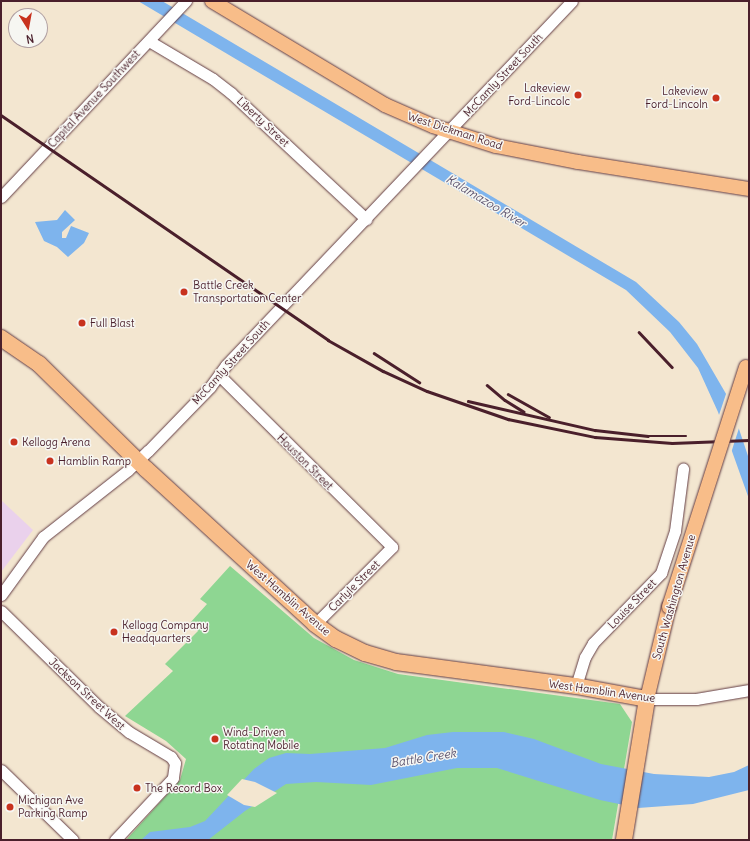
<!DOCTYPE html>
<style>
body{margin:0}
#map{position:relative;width:750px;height:841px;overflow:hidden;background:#f3e6d0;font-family:Delius,sans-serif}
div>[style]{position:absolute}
.built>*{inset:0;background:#ead1ec}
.green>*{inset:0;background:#8ed692}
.water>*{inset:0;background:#7eb4ed}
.pier>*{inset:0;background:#f3e6d0}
.roads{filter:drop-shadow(0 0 1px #633d44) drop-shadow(0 0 1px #633d44)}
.minor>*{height:11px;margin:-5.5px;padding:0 5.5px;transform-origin:5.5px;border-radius:5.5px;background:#fff}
.major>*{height:14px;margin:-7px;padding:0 7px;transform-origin:7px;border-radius:7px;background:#f8bd89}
.highway>*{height:16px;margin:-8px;padding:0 8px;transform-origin:8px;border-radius:8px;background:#f8bd89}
.rail>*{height:2.5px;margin:-1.25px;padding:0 1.25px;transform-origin:1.25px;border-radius:1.25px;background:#4a1f2b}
.bridges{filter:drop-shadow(0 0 1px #633d44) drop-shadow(0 0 1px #633d44)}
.major-bridge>*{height:14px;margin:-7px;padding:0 7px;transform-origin:7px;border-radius:7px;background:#f8bd89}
.dots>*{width:11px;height:11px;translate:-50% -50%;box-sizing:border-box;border:2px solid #f6f6f2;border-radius:50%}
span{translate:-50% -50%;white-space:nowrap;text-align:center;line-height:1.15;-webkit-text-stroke:3px #f6f6f2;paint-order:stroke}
.street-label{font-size:11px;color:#4a1f2b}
.poi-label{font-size:11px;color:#4a1f2b}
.right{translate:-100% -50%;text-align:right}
.left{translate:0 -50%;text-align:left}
.water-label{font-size:12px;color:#5c536f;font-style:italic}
.frame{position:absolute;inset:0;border:2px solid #4a1f2b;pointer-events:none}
.north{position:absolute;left:8px;top:8px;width:40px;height:40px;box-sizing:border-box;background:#f6f6f2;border:1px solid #b1a0a2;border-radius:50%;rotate:169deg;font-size:11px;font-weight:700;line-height:16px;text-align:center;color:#4a1f2b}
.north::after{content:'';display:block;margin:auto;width:14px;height:18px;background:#c8321e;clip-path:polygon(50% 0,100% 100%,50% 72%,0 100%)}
</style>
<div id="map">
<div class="built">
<i style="clip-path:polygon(1px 500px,33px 530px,1px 572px)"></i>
</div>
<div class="green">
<i style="clip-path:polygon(230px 566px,314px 638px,354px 660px,398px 674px,620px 704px,632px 722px,612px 840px,126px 840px,180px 780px,186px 759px,166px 741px,125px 716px,173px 671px,165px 664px,198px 631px,190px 623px,207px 604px,200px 599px)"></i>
</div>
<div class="water">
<i style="clip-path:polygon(138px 1px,162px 1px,636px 282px,679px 322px,697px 344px,729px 399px,749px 459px,749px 499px,718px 412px,698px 368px,670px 332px,626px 290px)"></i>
<i style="clip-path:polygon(65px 210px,75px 220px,62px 232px,62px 238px,66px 238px,71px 226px,89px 233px,84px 243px,68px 257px,57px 247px,44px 241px,35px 222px,57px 220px)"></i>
<i style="clip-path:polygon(453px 732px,504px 732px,534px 739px,601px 764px,654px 774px,709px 777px,734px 772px,749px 765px,749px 790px,693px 804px,638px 808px,600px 800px,497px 768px,457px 768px,371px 785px,316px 782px,286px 784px,245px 811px,208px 840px,141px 840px,150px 832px,190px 827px,205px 821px,254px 769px,269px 758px,286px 753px,310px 754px,385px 748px,427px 735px)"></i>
</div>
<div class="pier">
<i style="clip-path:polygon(727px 391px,740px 425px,731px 453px,718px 418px)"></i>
<i style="clip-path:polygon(242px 779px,255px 782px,277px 793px,255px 807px,244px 805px,227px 795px)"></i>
</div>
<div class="roads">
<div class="minor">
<i style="left:149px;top:41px;width:74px;rotate:30.7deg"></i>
<i style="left:213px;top:79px;width:23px;rotate:38deg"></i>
<i style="left:231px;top:93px;width:185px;rotate:43deg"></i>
<i style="left:1px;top:197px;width:270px;rotate:-46.7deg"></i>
<i style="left:219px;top:375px;width:244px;rotate:44.8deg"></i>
<i style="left:392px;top:547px;width:109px;rotate:135deg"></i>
<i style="left:1px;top:595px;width:72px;rotate:-54.1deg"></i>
<i style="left:43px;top:537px;width:108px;rotate:-38.2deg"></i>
<i style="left:128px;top:470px;width:28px;rotate:-44deg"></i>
<i style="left:148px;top:451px;width:89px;rotate:-45.9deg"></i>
<i style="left:210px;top:387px;width:27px;rotate:-54deg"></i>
<i style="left:226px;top:365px;width:502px;rotate:-46.45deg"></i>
<i style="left:1px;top:611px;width:137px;rotate:44.4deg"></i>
<i style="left:99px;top:707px;width:39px;rotate:40deg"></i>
<i style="left:129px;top:732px;width:49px;rotate:30.8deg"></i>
<i style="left:171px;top:757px;width:7px;rotate:56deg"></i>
<i style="left:175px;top:763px;width:15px;rotate:98deg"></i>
<i style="left:173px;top:778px;width:85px;rotate:133.1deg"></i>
<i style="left:576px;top:686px;width:30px;rotate:-73deg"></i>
<i style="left:585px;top:657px;width:16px;rotate:-60deg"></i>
<i style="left:593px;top:643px;width:98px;rotate:-45.8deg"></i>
<i style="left:661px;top:573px;width:44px;rotate:-71.6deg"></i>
<i style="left:675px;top:531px;width:63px;rotate:-82.6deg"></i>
<i style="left:647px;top:699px;width:49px"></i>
<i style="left:696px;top:699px;width:54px;rotate:-9.6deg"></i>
<i style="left:1px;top:770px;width:100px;rotate:44.2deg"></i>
</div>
<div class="major">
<i style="left:212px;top:1px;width:202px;rotate:31deg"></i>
<i style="left:385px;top:105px;width:52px;rotate:23.6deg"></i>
<i style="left:433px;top:126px;width:66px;rotate:17.6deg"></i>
<i style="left:496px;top:146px;width:84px;rotate:11deg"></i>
<i style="left:578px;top:162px;width:173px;rotate:9deg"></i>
<i style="left:647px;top:699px;width:95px;rotate:-76.6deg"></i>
</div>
<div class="highway">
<i style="left:1px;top:338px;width:46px;rotate:34.4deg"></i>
<i style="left:39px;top:364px;width:150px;rotate:44.5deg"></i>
<i style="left:146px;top:469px;width:229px;rotate:42.5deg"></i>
<i style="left:315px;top:624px;width:26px;rotate:36deg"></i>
<i style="left:336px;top:639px;width:32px;rotate:26deg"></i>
<i style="left:365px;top:653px;width:32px;rotate:16deg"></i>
<i style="left:396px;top:662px;width:182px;rotate:7.6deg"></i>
<i style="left:576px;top:686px;width:72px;rotate:10.4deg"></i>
<i style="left:647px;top:699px;width:143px;rotate:99.3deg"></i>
</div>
</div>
<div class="rail">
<i style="left:1px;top:115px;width:397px;rotate:34.5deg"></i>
<i style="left:328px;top:340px;width:63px;rotate:29.4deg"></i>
<i style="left:383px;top:371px;width:48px;rotate:24.4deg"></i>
<i style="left:427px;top:391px;width:86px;rotate:19.1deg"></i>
<i style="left:508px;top:419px;width:89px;rotate:11.7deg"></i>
<i style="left:595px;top:437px;width:77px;rotate:4.5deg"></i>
<i style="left:672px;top:443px;width:77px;rotate:-2.2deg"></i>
<i style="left:639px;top:332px;width:48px;rotate:46.7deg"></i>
<i style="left:374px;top:353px;width:54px;rotate:32.8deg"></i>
<i style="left:487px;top:385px;width:23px;rotate:40deg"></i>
<i style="left:505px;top:400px;width:22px;rotate:32deg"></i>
<i style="left:508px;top:394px;width:47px;rotate:29.3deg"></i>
<i style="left:468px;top:401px;width:130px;rotate:12.9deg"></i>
<i style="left:595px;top:430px;width:53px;rotate:6.5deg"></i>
<i style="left:648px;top:436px;width:38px"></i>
</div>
<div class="bridges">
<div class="major-bridge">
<i style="left:669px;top:607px;width:252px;rotate:-72.2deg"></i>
</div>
</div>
<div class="dots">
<i style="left:578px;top:95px;background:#c8321e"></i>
<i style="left:716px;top:98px;background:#c8321e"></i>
<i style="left:184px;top:292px;background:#c8321e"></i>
<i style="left:82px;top:323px;background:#c8321e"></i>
<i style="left:14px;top:442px;background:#c8321e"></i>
<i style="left:50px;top:461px;background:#c8321e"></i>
<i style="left:114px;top:632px;background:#c8321e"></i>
<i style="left:215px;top:739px;background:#c8321e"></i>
<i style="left:137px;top:788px;background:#c8321e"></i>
<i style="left:10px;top:807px;background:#c8321e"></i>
</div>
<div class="street-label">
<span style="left:503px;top:75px;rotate:-47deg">McCamly Street South</span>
<span style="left:94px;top:99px;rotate:-47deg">Capital Avenue Southwest</span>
<span style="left:263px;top:122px;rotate:43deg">Liberty Street</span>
<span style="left:455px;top:131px;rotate:18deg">West Dickman Road</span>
<span style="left:231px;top:362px;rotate:-48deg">McCamly Street South</span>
<span style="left:305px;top:462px;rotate:45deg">Houston Street</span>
<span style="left:354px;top:586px;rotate:-45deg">Carlyle Street</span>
<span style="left:674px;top:597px;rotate:-74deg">South Washington Avenue</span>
<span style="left:288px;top:598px;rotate:41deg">West Hamblin Avenue</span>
<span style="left:632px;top:604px;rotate:-46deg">Louise Street</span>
<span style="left:602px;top:691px;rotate:8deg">West Hamblin Avenue</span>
<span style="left:87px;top:694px;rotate:43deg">Jackson Street West</span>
</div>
<div class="poi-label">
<span class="right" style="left:570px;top:95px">Lakeview<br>Ford-Lincolc</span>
<span class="right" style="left:708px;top:98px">Lakeview<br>Ford-Lincoln</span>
<span class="left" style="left:193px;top:292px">Battle Creek<br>Transportation Center</span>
<span class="left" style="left:90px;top:323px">Full Blast</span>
<span class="left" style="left:22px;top:442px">Kellogg Arena</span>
<span class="left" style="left:58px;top:461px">Hamblin Ramp</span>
<span class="left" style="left:122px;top:632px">Kellogg Company<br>Headquarters</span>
<span class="left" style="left:223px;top:739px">Wind-Driven<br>Rotating Mobile</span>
<span class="left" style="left:145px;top:788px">The Record Box</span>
<span class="left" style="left:18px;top:807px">Michigan Ave<br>Parking Ramp</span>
</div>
<div class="water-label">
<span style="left:486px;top:201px;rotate:31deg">Kalamazoo River</span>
<span style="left:423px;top:758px;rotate:-9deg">Battle Creek</span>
</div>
<div class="frame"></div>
<div class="north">N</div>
</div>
